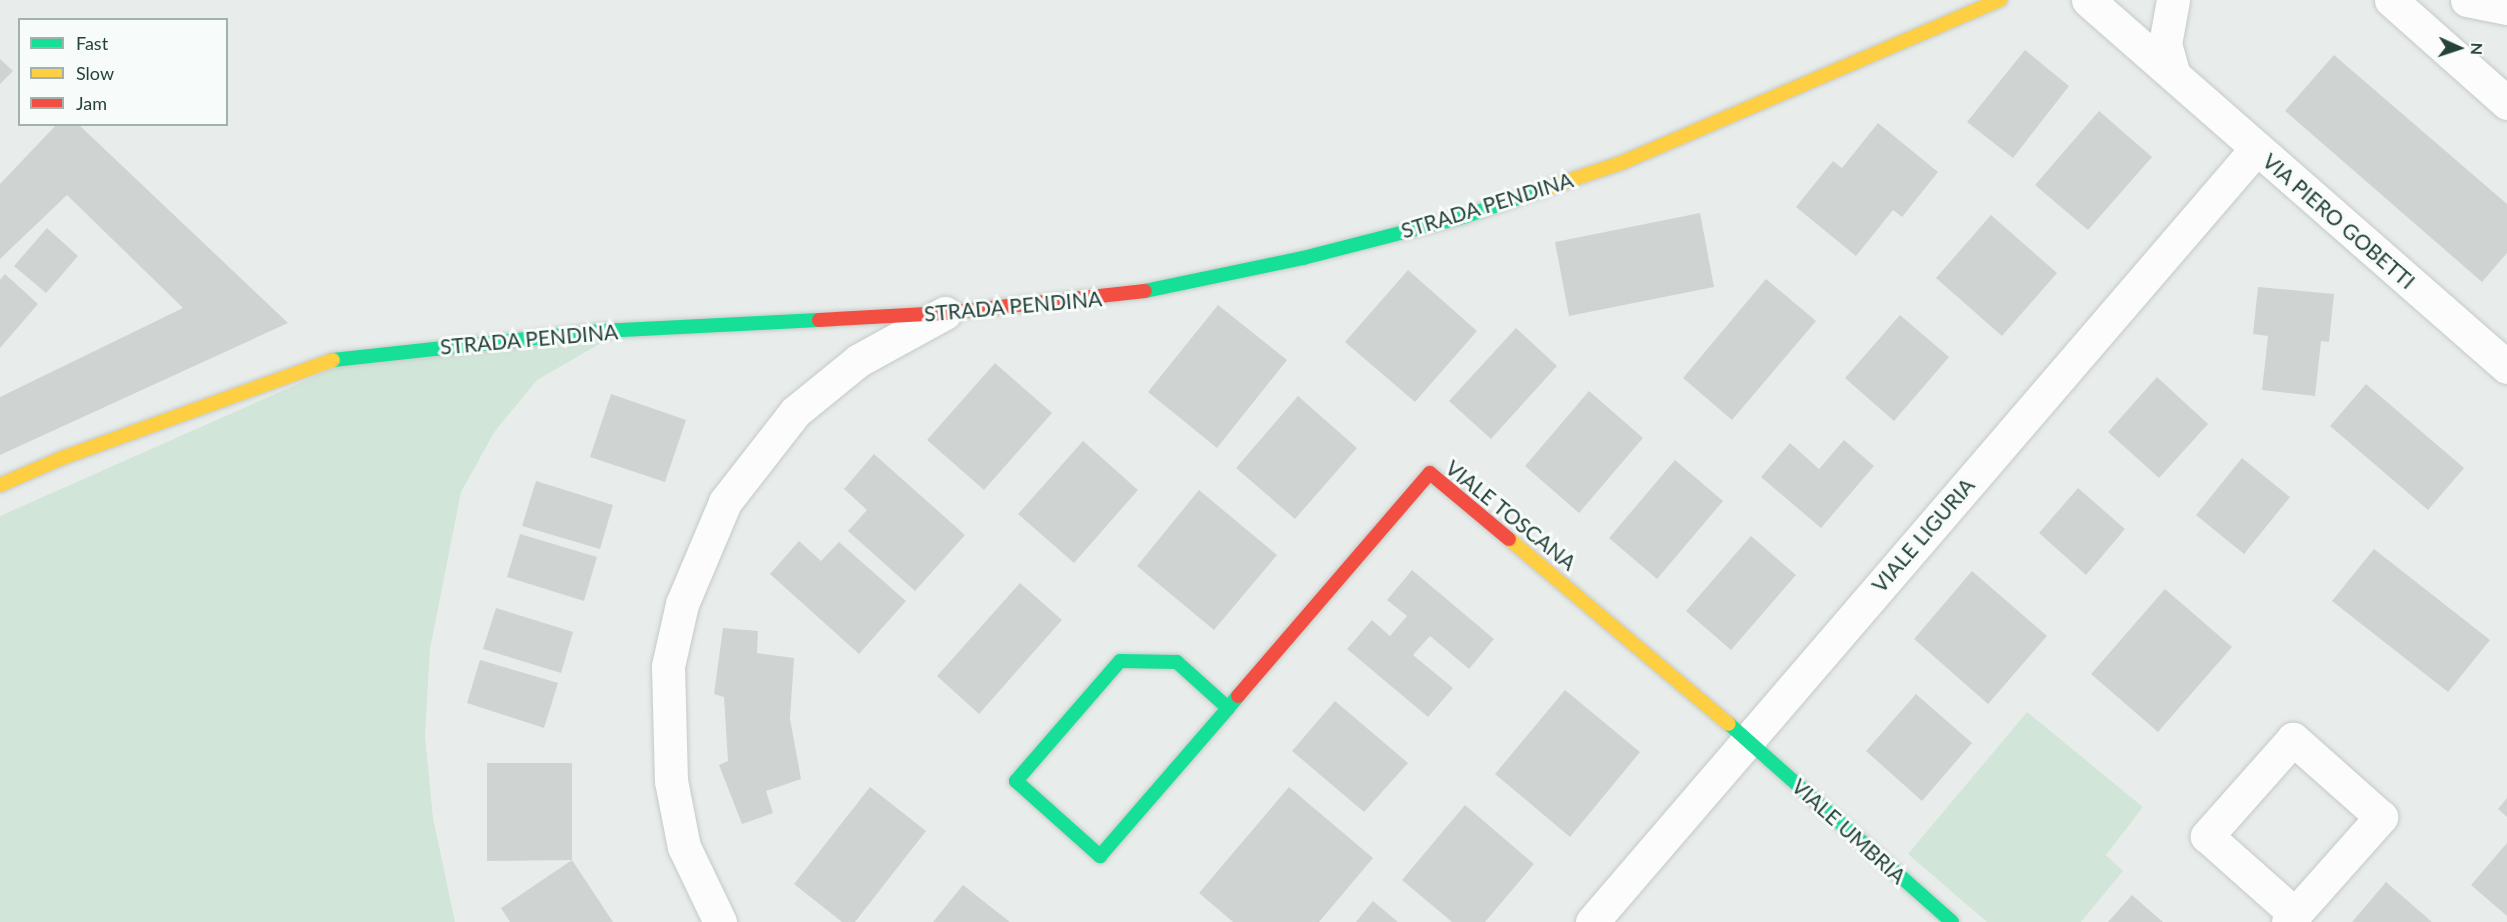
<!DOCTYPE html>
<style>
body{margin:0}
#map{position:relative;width:2507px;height:922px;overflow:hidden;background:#e8edeb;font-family:Lato,sans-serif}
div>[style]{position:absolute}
.green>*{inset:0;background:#d1e6d8}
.building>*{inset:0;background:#cfd4d2}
.roads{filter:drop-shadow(0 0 2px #c5cac8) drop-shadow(0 0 2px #c5cac8)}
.street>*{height:33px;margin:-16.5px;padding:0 16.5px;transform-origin:16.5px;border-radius:16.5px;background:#fcfcfc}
.fast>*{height:14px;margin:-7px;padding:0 7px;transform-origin:7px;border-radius:7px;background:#16e098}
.slow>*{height:14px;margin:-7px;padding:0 7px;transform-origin:7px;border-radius:7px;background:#ffcf43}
.jam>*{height:14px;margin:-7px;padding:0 7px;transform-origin:7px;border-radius:7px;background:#f24e42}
span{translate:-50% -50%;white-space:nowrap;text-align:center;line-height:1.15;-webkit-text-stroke:6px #f7fbf9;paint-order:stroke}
.street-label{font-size:21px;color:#24423a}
.legend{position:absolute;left:18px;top:18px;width:210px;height:108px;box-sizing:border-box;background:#f7fbf9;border:2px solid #a3b1ad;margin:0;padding:8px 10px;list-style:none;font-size:18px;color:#24423a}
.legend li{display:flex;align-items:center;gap:12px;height:30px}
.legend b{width:30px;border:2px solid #a3b1ad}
.north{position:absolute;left:2429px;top:18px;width:60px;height:60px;-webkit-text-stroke:4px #f7fbf9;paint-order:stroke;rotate:93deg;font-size:16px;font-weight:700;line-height:24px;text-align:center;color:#24423a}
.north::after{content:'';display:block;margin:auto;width:21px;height:27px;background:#24423a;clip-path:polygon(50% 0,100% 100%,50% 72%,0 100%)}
</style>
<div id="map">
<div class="green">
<i style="clip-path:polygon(603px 342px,537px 380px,495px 431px,461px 492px,430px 649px,425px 736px,433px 818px,455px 922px,0 922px,0 516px,354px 359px)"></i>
<i style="clip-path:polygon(2027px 712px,2143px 807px,2106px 855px,2123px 871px,2081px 922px,1987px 922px,1908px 854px)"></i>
</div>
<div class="building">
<i style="clip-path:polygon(2025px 50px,2069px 86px,2013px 158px,1967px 122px)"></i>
<i style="clip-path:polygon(2334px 55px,2507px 204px,2507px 253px,2482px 282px,2285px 111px)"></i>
<i style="clip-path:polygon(0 59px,13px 71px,0 84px)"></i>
<i style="clip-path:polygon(2099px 111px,2152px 157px,2088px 230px,2035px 185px)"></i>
<i style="clip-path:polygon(1878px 123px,1938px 172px,1902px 217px,1893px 210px,1856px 256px,1796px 207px,1833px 161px,1842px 168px)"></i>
<i style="clip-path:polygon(57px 124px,78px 124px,288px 323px,0 455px,0 397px,183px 308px,67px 195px,0 259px,0 184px)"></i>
<i style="clip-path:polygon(1700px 213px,1714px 287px,1569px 316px,1555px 242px)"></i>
<i style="clip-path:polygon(1991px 215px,2057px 273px,2002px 336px,1936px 278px)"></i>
<i style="clip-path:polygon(47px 228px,78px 256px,46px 293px,14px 266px)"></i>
<i style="clip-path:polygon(1408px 270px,1477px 331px,1415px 402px,1345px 342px)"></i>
<i style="clip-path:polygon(5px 274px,38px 304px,0 348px,0 280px)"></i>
<i style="clip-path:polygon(1766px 279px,1816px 321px,1732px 420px,1683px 378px)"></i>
<i style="clip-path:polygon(2258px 287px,2334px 294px,2329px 342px,2321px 341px,2315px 396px,2262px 390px,2268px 336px,2253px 334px)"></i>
<i style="clip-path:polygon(1218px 305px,1287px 360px,1217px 448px,1148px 392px)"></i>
<i style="clip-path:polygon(1900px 315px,1949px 357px,1894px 421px,1845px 378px)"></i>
<i style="clip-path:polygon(1516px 328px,1557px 366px,1491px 439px,1449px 401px)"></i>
<i style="clip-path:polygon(995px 363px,1052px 413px,984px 490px,927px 440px)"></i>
<i style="clip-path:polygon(2157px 377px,2208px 424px,2159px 478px,2108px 432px)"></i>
<i style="clip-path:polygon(2366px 384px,2464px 468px,2428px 510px,2330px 426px)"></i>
<i style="clip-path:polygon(1589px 391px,1643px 438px,1579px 513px,1525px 466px)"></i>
<i style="clip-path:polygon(611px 394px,686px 420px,665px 482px,590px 457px)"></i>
<i style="clip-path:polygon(1298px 396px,1357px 448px,1295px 519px,1236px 468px)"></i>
<i style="clip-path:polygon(1844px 440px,1874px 466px,1821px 528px,1761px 477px,1790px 443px,1819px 469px)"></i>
<i style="clip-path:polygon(1083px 441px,1138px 490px,1074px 563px,1018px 514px)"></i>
<i style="clip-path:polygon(874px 454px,965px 535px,915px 591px,848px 531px,867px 510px,844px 489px)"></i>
<i style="clip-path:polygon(2242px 458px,2290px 497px,2244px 554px,2196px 515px)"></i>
<i style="clip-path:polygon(1675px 460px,1723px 501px,1657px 579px,1609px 538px)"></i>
<i style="clip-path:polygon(536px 481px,613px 505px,600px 549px,522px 526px)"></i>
<i style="clip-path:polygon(2078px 488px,2125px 529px,2086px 575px,2039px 533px)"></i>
<i style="clip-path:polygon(1199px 490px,1277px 555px,1214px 630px,1137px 566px)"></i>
<i style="clip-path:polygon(520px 534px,597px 557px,584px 601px,507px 577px)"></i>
<i style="clip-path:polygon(1751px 536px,1796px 575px,1731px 650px,1686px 611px)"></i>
<i style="clip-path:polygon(799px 541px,821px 561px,839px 542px,906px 601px,859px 654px,770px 574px)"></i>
<i style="clip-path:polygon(2374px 549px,2490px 640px,2448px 692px,2332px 601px)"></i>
<i style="clip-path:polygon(1412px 570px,1494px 639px,1469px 669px,1430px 636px,1413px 655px,1453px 688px,1428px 717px,1347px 649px,1372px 620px,1390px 636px,1407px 616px,1387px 600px)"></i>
<i style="clip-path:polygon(1972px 571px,2047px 636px,1988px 704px,1914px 639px)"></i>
<i style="clip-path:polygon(1020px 583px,1062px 620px,979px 714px,937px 676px)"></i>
<i style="clip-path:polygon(2165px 589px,2232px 647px,2158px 732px,2091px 674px)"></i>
<i style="clip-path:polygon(496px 608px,573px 632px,561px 673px,483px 649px)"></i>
<i style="clip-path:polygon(723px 628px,758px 631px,757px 653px,794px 658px,790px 719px,801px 779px,766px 791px,773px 813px,742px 824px,719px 765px,728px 761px,724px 697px,714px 694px)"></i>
<i style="clip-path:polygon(480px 660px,558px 683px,544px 728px,467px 703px)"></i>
<i style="clip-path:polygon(1565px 690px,1640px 752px,1570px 837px,1495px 774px)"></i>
<i style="clip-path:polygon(1916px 694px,1972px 743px,1922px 801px,1866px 751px)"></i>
<i style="clip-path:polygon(1335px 701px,1408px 763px,1364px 812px,1292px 751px)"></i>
<i style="clip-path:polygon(487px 763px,572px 763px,572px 860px,487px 861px)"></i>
<i style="clip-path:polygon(870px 787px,926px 831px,855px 922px,842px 922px,794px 884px)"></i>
<i style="clip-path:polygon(1289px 787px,1373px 858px,1319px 922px,1233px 922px,1199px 893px)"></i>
<i style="clip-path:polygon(2507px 798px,2507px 817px,2498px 809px)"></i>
<i style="clip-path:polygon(1465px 805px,1534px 864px,1485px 922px,1452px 922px,1402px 880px)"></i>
<i style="clip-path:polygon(2507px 843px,2507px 916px,2471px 885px)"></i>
<i style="clip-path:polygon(572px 860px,613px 922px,510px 922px,501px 908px)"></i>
<i style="clip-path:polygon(2386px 882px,2432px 922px,2352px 922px)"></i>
<i style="clip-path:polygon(963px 885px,1010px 922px,933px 922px)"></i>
<i style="clip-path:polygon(2132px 895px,2149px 910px,2163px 922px,2108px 922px)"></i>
<i style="clip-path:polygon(1373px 901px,1398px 922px,1356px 922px)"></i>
</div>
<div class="roads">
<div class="street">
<i style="left:2088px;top:0;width:557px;rotate:41.21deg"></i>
<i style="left:2173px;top:0;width:45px;rotate:100.3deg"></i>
<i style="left:2165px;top:44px;width:29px;rotate:74deg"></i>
<i style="left:2391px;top:0;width:155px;rotate:41.6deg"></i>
<i style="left:2467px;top:0;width:41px;rotate:11.3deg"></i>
<i style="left:720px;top:922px;width:83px;rotate:-115.6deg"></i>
<i style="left:684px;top:847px;width:67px;rotate:-101.1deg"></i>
<i style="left:671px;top:781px;width:115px;rotate:-91.5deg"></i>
<i style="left:668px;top:666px;width:64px;rotate:-77.3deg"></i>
<i style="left:682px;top:604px;width:111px;rotate:-67.1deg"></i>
<i style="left:725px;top:502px;width:114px;rotate:-52.1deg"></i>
<i style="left:795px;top:412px;width:82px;rotate:-39.1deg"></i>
<i style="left:859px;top:360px;width:98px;rotate:-28.7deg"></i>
<i style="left:1592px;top:922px;width:1019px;rotate:-49.34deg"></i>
<i style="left:2288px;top:922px;width:11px;rotate:-49deg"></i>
<i style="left:2295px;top:914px;width:130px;rotate:-48.4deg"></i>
<i style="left:2381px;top:817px;width:118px;rotate:-138.4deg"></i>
<i style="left:2293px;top:739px;width:130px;rotate:131.6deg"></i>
<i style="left:2207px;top:836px;width:118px;rotate:41.6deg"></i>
</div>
<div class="fast">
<i style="left:1145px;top:291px;width:161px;rotate:-11.8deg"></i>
<i style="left:1303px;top:258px;width:168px;rotate:-14.4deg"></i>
<i style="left:1466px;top:216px;width:83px;rotate:-19.1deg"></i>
<i style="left:333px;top:360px;width:271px;rotate:-6.2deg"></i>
<i style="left:602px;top:331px;width:217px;rotate:-2.9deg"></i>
<i style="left:1228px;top:708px;width:69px;rotate:-138deg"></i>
<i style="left:1177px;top:662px;width:57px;rotate:-179deg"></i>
<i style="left:1120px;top:661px;width:159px;rotate:130.9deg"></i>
<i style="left:1016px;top:781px;width:113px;rotate:41.8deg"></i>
<i style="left:1100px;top:856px;width:196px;rotate:-49.1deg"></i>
<i style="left:1228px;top:708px;width:16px;rotate:-50deg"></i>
<i style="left:1729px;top:724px;width:298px;rotate:41.6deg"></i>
</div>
<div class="slow">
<i style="left:1544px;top:189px;width:81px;rotate:-18.7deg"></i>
<i style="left:1621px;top:163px;width:413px;rotate:-23.3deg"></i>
<i style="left:0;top:485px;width:68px;rotate:-23.5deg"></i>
<i style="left:62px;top:458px;width:288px;rotate:-19.9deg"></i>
<i style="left:1509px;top:539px;width:287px;rotate:40.1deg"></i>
</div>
<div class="jam">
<i style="left:819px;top:320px;width:126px;rotate:-3.2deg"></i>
<i style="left:945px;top:313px;width:201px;rotate:-6.3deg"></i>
<i style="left:1238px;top:696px;width:294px;rotate:-49.3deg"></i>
<i style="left:1430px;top:473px;width:103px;rotate:39.9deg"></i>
</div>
</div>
<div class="street-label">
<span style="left:1487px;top:205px;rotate:-17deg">STRADA PENDINA</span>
<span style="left:2339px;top:221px;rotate:41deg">VIA PIERO GOBETTI</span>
<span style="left:1013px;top:306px;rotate:-5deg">STRADA PENDINA</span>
<span style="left:529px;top:339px;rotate:-5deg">STRADA PENDINA</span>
<span style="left:1511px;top:515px;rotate:39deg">VIALE TOSCANA</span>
<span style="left:1923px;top:535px;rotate:-49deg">VIALE LIGURIA</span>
<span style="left:1849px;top:831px;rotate:42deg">VIALE UMBRIA</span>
</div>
<ul class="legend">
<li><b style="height:8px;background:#16e098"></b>Fast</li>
<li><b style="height:8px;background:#ffcf43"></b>Slow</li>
<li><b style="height:8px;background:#f24e42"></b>Jam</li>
</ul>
<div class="north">N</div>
</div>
